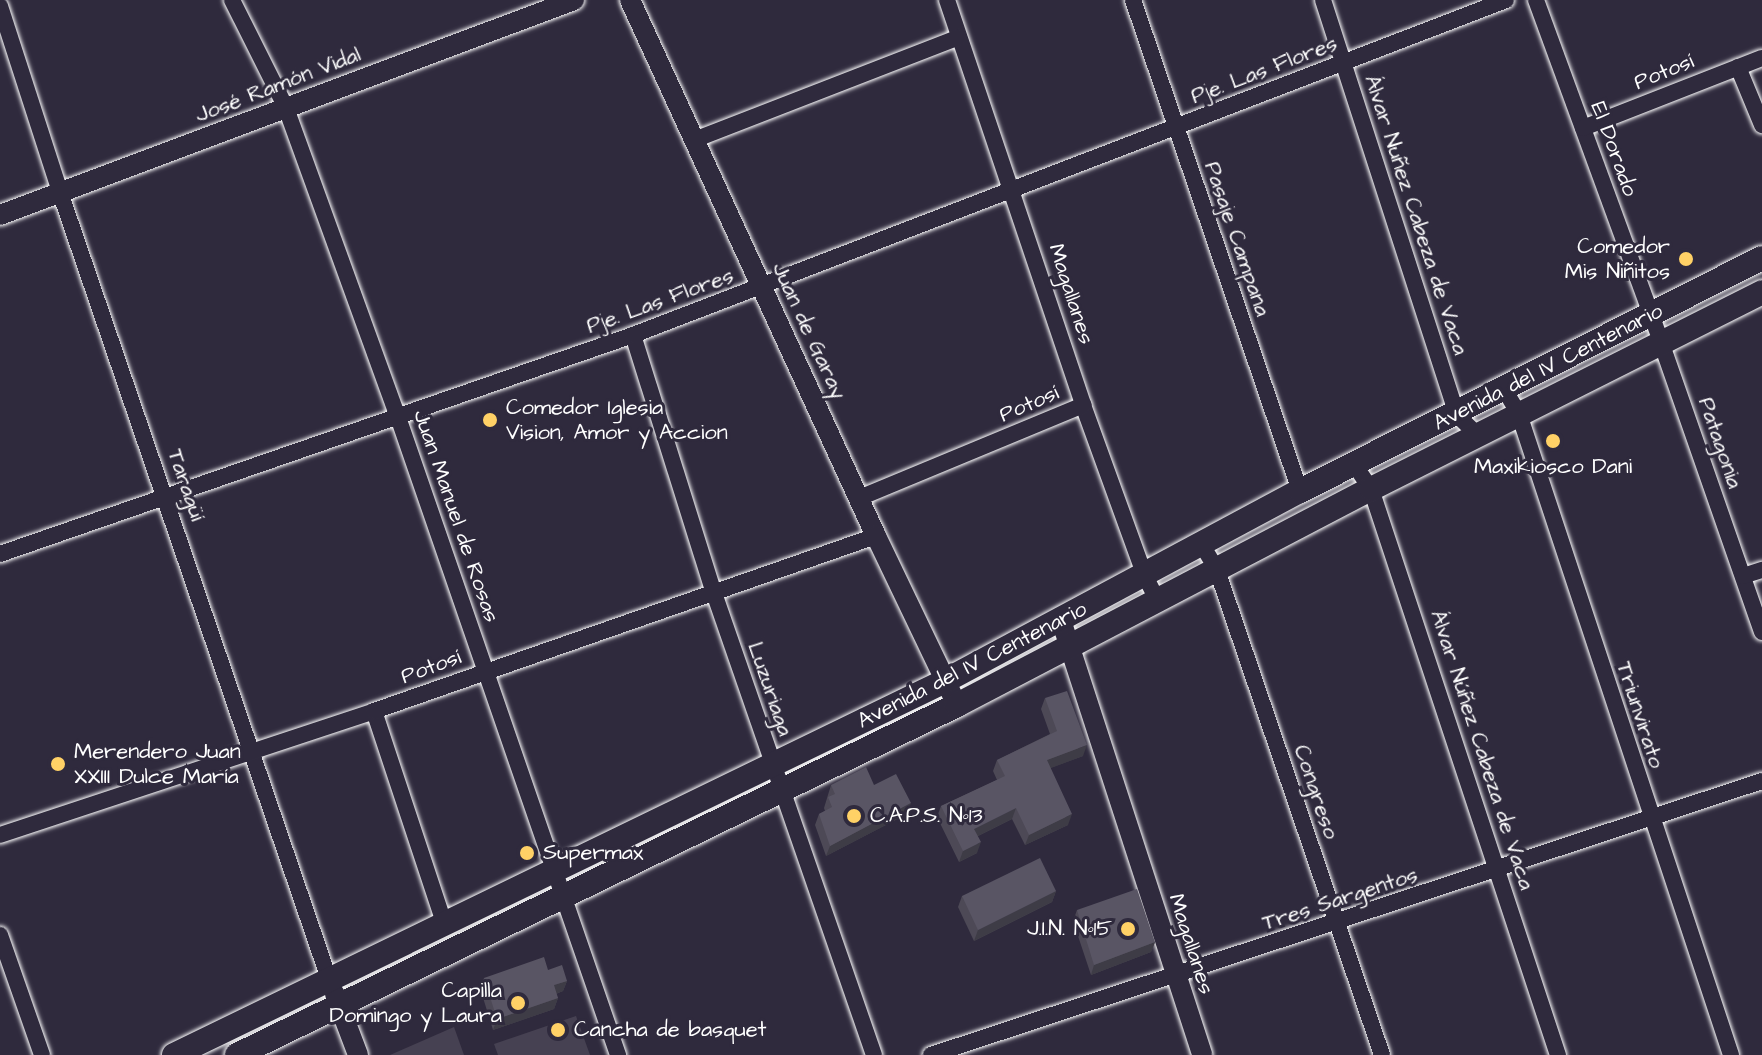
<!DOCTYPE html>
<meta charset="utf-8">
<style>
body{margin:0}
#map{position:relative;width:1762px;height:1055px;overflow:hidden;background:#2f2a3d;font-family:"Architects Daughter",sans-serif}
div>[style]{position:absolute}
.green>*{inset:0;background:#464152}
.roads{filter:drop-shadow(0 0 2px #fff) drop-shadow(0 0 2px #fff)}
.minor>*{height:16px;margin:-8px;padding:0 8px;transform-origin:8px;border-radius:8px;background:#2f2a3d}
.tertiary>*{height:20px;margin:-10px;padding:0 10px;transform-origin:10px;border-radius:10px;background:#2f2a3d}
.secondary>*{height:24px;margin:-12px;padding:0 12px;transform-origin:12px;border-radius:12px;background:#2f2a3d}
.wall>*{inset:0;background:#4d4956}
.shaded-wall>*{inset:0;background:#3e3c46}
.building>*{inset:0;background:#595564}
.dots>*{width:22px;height:22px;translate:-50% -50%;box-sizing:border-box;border:4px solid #2f2a3d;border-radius:50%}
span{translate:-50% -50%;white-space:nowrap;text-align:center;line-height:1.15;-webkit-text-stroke:6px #2f2a3d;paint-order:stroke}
.street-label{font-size:22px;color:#fff}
.poi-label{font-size:22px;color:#fff}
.right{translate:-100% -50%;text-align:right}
.left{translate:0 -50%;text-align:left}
</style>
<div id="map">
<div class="green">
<i style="clip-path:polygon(576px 1016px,590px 1055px,498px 1055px,494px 1044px)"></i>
<i style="clip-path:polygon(454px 1027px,464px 1055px,390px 1055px)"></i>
</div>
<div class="roads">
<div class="minor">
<i style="left:232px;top:0;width:121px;rotate:63.4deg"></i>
<i style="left:286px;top:108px;width:329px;rotate:70.1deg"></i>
<i style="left:398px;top:417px;width:675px;rotate:70.97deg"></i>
<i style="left:947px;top:0;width:427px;rotate:71.4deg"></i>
<i style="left:1083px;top:405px;width:182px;rotate:70.1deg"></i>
<i style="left:1145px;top:576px;width:28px;rotate:63deg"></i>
<i style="left:1133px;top:0;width:519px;rotate:71.22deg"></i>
<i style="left:1323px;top:0;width:436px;rotate:72.1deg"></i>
<i style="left:1457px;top:415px;width:29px;rotate:44deg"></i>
<i style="left:1536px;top:0;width:364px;rotate:69.9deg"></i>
<i style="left:1661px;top:342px;width:307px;rotate:70.8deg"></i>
<i style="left:0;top:6px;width:195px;rotate:72.1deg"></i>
<i style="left:60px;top:192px;width:832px;rotate:71.13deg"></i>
<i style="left:1738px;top:67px;width:63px;rotate:67.5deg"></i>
<i style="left:1583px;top:128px;width:192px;rotate:-21.4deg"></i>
<i style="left:694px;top:140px;width:284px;rotate:-21.2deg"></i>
<i style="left:633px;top:335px;width:270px;rotate:72.6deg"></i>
<i style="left:714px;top:593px;width:489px;rotate:70.9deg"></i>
<i style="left:1504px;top:389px;width:29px;rotate:59deg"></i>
<i style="left:1519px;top:414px;width:675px;rotate:71.7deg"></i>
<i style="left:1354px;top:464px;width:30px;rotate:56deg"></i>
<i style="left:1371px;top:489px;width:596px;rotate:71.72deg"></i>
<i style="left:859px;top:498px;width:243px;rotate:-22.5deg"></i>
<i style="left:1202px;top:545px;width:29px;rotate:59deg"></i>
<i style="left:1217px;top:570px;width:512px;rotate:71.21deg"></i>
<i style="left:0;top:554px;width:670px;rotate:-19.08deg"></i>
<i style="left:633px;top:335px;width:935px;rotate:-20.99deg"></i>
<i style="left:1743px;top:576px;width:20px;rotate:-18deg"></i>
<i style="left:374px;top:711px;width:223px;rotate:71.7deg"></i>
<i style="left:0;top:835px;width:394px;rotate:-18.3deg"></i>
<i style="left:374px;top:711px;width:532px;rotate:-19.22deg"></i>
<i style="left:0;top:935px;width:127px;rotate:70.7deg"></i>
<i style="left:931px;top:1055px;width:875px;rotate:-18.25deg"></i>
</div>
<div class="tertiary">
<i style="left:630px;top:0;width:590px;rotate:65.35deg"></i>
<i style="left:876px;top:536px;width:187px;rotate:64.4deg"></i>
<i style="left:0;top:215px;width:613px;rotate:-20.53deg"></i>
<i style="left:1061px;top:620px;width:457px;rotate:72deg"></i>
<i style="left:335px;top:994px;width:65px;rotate:69.3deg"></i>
</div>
<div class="secondary">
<i style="left:174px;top:1055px;width:857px;rotate:-25.88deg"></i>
<i style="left:945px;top:681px;width:403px;rotate:-28.2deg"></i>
<i style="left:1300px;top:491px;width:517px;rotate:-26.76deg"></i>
<i style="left:237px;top:1055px;width:801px;rotate:-25.92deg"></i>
<i style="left:957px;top:705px;width:467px;rotate:-27.6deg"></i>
<i style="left:1371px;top:489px;width:438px;rotate:-26.7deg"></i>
</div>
</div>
<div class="wall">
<i style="clip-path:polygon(1045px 698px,1083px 756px,1050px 768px,1068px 825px,1025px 845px,1012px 819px,978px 836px,977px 853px,959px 862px,937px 817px,941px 806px,997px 780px,993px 771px,997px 760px,1050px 734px,1041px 709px)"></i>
<i style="clip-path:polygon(831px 785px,874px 785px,907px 814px,826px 856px,815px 825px,819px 814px,825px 811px,824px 808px)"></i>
<i style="clip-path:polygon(1056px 891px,1052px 902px,974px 941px,958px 907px,962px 896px)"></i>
<i style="clip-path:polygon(1077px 910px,1155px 942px,1151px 952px,1091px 975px,1073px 921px)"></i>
<i style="clip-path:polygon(548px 970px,567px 981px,563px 991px,556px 994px,558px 998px,554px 1009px,493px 1030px,480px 988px,484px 978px)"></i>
</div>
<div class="shaded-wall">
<i style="clip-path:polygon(1087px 745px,1083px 756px,1043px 771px,1047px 760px)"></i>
<i style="clip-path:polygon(911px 803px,907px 814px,826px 856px,830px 846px)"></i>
<i style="clip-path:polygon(1016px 808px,1012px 819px,970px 840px,974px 829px)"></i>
<i style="clip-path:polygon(1072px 814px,1068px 825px,1025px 845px,1029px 835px)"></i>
<i style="clip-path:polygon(981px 842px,977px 853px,959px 862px,963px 851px)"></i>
<i style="clip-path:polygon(1056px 891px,1052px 902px,974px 941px,978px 930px)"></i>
<i style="clip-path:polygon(1155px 942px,1151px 952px,1091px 975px,1094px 965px)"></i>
<i style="clip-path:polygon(567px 981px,563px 991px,550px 996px,554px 985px)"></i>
<i style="clip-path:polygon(558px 998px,554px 1009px,493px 1030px,497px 1019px)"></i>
</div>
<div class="building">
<i style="clip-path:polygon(1067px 691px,1087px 745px,1047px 760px,1072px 814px,1029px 835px,1016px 808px,974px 829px,981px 842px,963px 851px,941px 806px,1005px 776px,997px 760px,1057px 731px,1045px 698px)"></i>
<i style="clip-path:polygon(866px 767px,874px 785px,896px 774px,911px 803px,830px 846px,819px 814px,832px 807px,828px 797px,835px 794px,831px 785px)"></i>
<i style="clip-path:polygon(1040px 858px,1056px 891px,978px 930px,962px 896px)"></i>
<i style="clip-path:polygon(1137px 889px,1155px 942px,1094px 965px,1077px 910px)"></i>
<i style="clip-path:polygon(544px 957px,548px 970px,562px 965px,567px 981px,554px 985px,558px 998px,497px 1019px,484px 978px)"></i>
</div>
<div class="dots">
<i style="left:1686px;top:259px;background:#ffd166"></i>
<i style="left:490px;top:420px;background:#ffd166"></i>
<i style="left:1553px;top:441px;background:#ffd166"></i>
<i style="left:58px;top:764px;background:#ffd166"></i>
<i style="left:854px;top:816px;background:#ffd166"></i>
<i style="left:527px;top:853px;background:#ffd166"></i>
<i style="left:1128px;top:929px;background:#ffd166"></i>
<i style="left:518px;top:1003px;background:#ffd166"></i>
<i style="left:558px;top:1030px;background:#ffd166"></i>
</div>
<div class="street-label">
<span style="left:1264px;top:70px;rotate:-21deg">Pje. Las Flores</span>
<span style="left:1664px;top:72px;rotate:-22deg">Potosí</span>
<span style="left:278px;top:85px;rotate:-21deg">José Ramón Vidal</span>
<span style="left:1614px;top:149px;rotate:70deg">El Dorado</span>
<span style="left:1416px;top:215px;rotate:72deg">Álvar Nuñez Cabeza de Vaca</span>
<span style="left:1237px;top:239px;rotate:71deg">Pasaje Campana</span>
<span style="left:1071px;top:294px;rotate:72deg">Magallanes</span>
<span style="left:660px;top:301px;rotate:-20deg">Pje. Las Flores</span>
<span style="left:809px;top:331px;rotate:65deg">Juan de Garay</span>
<span style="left:1548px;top:367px;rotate:-27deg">Avenida del IV Centenario</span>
<span style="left:1029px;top:404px;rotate:-23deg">Potosí</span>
<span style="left:1720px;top:443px;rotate:71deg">Patagonia</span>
<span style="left:186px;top:485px;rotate:71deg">Taragüí</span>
<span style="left:456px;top:516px;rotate:71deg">Juan Manuel de Rosas</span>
<span style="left:972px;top:665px;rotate:-27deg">Avenida del IV Centenario</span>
<span style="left:431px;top:667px;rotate:-20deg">Potosí</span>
<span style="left:770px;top:689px;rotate:71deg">Luzuriaga</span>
<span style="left:1640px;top:715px;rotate:72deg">Triunvirato</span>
<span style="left:1482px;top:750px;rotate:72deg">Álvar Núñez Cabeza de Vaca</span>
<span style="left:1316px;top:792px;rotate:71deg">Congreso</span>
<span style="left:1340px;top:899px;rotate:-18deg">Tres Sargentos</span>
<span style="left:1191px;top:944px;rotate:72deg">Magallanes</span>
</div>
<div class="poi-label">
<span class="right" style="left:1670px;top:259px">Comedor<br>Mis Niñitos</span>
<span class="left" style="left:506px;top:420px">Comedor Iglesia<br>Vision, Amor y Accion</span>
<span style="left:1553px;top:467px">Maxikiosco Dani</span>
<span class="left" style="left:74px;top:764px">Merendero Juan<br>XXIII Dulce María</span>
<span class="left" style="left:870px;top:816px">C.A.P.S. Nº13</span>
<span class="left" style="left:543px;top:853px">Supermax</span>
<span class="right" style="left:1112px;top:929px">J.I.N. Nº15</span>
<span class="right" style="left:502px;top:1003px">Capilla<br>Domingo y Laura</span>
<span class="left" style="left:574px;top:1030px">Cancha de basquet</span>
</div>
</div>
